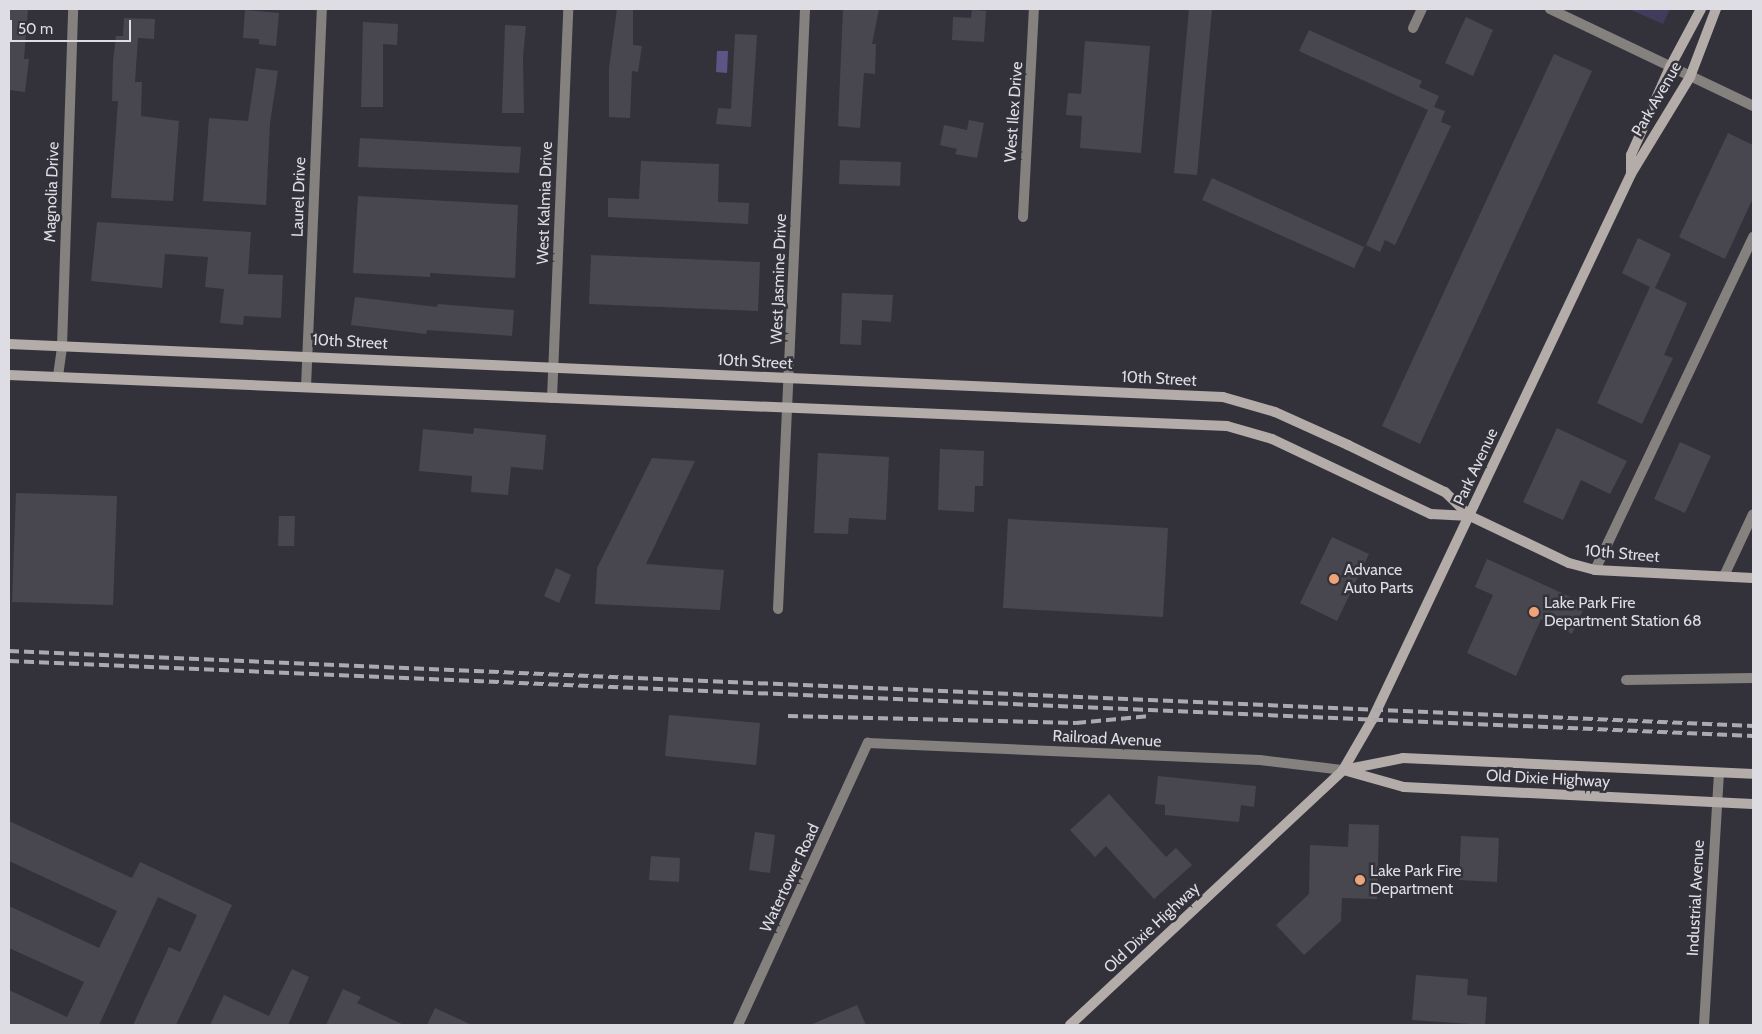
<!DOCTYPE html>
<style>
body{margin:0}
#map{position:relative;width:1762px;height:1034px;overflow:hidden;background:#33323b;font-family:Cabin,sans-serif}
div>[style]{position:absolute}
.green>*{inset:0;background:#403c5c}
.water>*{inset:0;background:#5d5586}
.building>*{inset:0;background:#484750}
.street>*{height:10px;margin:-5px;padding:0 5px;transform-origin:5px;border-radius:5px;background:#85817e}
.secondary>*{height:10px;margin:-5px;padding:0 5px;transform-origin:5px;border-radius:5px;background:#b4aca8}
.rail>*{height:4px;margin-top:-2px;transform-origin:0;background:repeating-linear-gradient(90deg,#abaab1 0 10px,transparent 0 15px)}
.dots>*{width:14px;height:14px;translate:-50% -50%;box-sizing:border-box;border:2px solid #33323b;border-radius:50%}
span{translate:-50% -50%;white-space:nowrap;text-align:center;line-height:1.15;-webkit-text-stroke:5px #33323b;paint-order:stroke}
.street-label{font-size:16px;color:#dedde3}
.poi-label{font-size:16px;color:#dedde3}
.left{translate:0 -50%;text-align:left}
.frame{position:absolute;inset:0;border:10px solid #dedde3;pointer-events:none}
.scale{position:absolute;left:10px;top:20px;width:121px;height:22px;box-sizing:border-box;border:2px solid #dedde3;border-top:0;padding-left:6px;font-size:15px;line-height:18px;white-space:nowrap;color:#dedde3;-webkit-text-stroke:4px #33323b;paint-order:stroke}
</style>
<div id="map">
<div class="green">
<i style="clip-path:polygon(1629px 9px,1670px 9px,1663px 24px)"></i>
</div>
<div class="water">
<i style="clip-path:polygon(717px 51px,728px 51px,727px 73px,716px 72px)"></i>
</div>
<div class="building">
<i style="clip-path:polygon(9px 9px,28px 9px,24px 59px,29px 59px,25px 92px,9px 90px)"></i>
<i style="clip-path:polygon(617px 9px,633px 9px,633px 45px,642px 46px,638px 72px,632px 71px,630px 118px,609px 117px,609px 68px)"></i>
<i style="clip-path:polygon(843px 9px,879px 9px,872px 44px,876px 44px,875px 74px,864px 73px,860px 128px,838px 126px)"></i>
<i style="clip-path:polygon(1189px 9px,1212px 9px,1197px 175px,1174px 173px)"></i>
<i style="clip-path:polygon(245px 10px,279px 13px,276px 46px,259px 44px,259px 39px,243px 38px)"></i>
<i style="clip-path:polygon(972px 10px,986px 11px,984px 42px,952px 40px,953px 17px,971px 18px)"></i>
<i style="clip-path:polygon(1466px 17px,1493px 30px,1473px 76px,1445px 63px)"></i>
<i style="clip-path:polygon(124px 18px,155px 19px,154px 39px,138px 38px,135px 82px,142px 82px,141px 116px,179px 121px,173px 201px,111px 198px,118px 101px,112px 101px,113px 62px,116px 36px,123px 36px)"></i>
<i style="clip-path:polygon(363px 22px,398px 24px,397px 45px,383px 44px,383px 107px,361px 107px)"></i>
<i style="clip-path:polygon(505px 25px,526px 26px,523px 57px,524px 113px,502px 113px)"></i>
<i style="clip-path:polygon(1309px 30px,1422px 81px,1419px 87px,1439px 96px,1434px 107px,1445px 111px,1441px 122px,1451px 126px,1395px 245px,1385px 240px,1380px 252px,1366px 245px,1428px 110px,1299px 51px)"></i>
<i style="clip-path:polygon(735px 34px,757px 35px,751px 127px,716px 124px,718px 108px,731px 109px)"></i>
<i style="clip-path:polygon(1085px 41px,1150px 46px,1141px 153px,1080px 148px,1082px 116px,1066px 115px,1068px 93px,1081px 94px)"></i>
<i style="clip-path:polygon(1554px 54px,1592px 71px,1420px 444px,1382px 426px)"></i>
<i style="clip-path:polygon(256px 68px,278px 71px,270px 123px,266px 205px,203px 201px,209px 118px,248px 121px)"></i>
<i style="clip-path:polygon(969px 120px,984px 123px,977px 158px,955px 154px,957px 149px,940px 145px,944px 125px,967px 130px)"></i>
<i style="clip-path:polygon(1728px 133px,1753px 145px,1753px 198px,1725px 259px,1679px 237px)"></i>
<i style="clip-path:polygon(360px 138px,521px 147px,519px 173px,358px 167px)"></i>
<i style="clip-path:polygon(840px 160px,901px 162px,900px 186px,839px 184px)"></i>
<i style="clip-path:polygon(641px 161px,719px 164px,718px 202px,749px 203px,748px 224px,608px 217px,608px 198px,639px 199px)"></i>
<i style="clip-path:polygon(1212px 178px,1364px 247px,1354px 268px,1202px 200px)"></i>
<i style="clip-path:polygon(358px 196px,518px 205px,515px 278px,430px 273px,430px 277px,353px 273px)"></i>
<i style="clip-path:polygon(97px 222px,251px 232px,248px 274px,283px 275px,281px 318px,244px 316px,243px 325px,220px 323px,224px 289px,205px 287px,208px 257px,165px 254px,162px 288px,91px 281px)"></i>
<i style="clip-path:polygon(1638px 238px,1671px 254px,1655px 288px,1687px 303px,1664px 355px,1673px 358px,1642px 424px,1597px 403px,1650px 287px,1622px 273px)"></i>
<i style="clip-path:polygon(591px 255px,760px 262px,758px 311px,589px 304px)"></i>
<i style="clip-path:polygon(842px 293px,893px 295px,891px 322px,862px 320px,861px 345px,840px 344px)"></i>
<i style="clip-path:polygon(355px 297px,437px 307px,438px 304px,514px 310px,512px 336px,427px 330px,426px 334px,351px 325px)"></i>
<i style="clip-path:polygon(474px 428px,546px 435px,543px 470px,511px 467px,508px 495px,471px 492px,472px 476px,419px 471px,423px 429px,473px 434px)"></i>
<i style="clip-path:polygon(1557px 428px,1627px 461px,1610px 494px,1581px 480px,1563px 520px,1523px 502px)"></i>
<i style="clip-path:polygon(1680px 442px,1711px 456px,1685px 513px,1654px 499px)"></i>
<i style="clip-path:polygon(940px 449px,984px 451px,983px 486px,975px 486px,974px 512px,938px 510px)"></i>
<i style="clip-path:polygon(818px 453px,889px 457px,886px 520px,849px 518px,848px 534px,814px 533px)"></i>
<i style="clip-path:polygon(652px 458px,695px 461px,646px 564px,724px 570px,720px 610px,595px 604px,597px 568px)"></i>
<i style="clip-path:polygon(16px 493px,117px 496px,113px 605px,12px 602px)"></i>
<i style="clip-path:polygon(279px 516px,295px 516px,294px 546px,278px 546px)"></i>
<i style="clip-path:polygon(1008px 519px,1168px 528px,1163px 617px,1003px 608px)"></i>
<i style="clip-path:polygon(1332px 537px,1369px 554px,1337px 621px,1300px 603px)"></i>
<i style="clip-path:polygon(1487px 559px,1586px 604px,1572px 634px,1541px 619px,1516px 676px,1467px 653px,1493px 595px,1475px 587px)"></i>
<i style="clip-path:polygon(556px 568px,571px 575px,559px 603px,544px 596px)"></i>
<i style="clip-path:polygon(669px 715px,760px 723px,756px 765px,665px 756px)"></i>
<i style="clip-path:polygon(1158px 776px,1256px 786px,1254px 807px,1241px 805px,1239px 822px,1165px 815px,1165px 805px,1155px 804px)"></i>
<i style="clip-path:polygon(1109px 794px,1166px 857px,1176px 848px,1192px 865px,1154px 899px,1106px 846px,1095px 857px,1070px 830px)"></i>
<i style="clip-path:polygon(9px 821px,132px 878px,140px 862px,232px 905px,176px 1025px,133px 1025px,169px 947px,180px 952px,197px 915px,158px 897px,99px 1025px,9px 1025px,9px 990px,67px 1017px,84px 982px,9px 948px,9px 906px,99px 948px,117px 911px,9px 861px)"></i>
<i style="clip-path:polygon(1349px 824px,1379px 825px,1377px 899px,1342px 898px,1341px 921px,1304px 955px,1276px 925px,1309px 894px,1310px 845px,1348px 847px)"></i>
<i style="clip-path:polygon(755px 832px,775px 835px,770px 873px,749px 870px)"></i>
<i style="clip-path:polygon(1461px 836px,1499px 838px,1497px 882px,1459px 880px)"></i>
<i style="clip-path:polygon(651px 856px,680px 858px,679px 882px,649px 880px)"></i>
<i style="clip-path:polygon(292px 969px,309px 977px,288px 1025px,210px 1025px,224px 995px,269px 1016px)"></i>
<i style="clip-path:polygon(1416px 975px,1468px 979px,1467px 995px,1487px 997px,1485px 1025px,1412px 1020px)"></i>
<i style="clip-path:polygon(343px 989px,361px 997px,357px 1003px,404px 1025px,326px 1025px)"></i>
<i style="clip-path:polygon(857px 1005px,866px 1025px,810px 1025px)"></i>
<i style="clip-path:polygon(435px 1008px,472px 1025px,427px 1025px)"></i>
</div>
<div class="street">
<i style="left:1550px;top:9px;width:225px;rotate:25.5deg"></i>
<i style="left:1413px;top:28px;width:21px;rotate:-65deg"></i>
<i style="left:1023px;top:217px;width:208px;rotate:-87deg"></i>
<i style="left:58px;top:376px;width:30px;rotate:-82deg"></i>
<i style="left:62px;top:346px;width:337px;rotate:-88.1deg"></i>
<i style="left:306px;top:387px;width:378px;rotate:-87.6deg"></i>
<i style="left:552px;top:398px;width:389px;rotate:-87.6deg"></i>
<i style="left:1595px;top:570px;width:369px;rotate:-64.6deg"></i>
<i style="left:1724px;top:576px;width:68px;rotate:-64.9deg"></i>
<i style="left:778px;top:609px;width:601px;rotate:-87.42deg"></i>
<i style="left:1626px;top:680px;width:127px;rotate:-0.9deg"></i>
<i style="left:738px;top:1025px;width:311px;rotate:-65.3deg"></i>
<i style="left:868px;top:743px;width:392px;rotate:2.5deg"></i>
<i style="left:1260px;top:760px;width:84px;rotate:6.9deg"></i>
<i style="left:1704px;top:1025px;width:252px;rotate:-86.6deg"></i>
</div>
<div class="secondary">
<i style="left:1631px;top:173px;width:18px;rotate:-90deg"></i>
<i style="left:1631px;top:155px;width:96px;rotate:-66.1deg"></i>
<i style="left:1670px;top:67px;width:66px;rotate:-61.9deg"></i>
<i style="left:9px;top:344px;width:1215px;rotate:2.5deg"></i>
<i style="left:1223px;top:397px;width:54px;rotate:16.1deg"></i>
<i style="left:1275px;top:412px;width:80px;rotate:24.3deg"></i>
<i style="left:1348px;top:445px;width:108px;rotate:25.9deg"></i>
<i style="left:1445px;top:492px;width:35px;rotate:44deg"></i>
<i style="left:1470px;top:516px;width:110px;rotate:25.4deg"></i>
<i style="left:1569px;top:563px;width:27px;rotate:15deg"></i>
<i style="left:1595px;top:570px;width:158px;rotate:2.9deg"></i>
<i style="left:9px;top:375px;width:1219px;rotate:2.4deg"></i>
<i style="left:1227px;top:426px;width:47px;rotate:16.1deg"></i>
<i style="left:1272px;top:439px;width:176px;rotate:25.3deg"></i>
<i style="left:1431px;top:514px;width:39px;rotate:3deg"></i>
<i style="left:1343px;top:770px;width:58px;rotate:-59.9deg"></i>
<i style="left:1372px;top:720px;width:604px;rotate:-64.62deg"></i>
<i style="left:1631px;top:174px;width:114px;rotate:-58.7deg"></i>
<i style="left:1690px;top:77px;width:73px;rotate:-69.1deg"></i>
<i style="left:1347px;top:771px;width:59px;rotate:15.7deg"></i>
<i style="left:1404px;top:787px;width:349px;rotate:2.8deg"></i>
<i style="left:1070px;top:1025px;width:374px;rotate:-43deg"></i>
<i style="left:1343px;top:770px;width:61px;rotate:-11.3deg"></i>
<i style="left:1403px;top:758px;width:350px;rotate:2.6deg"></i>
</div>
<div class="rail">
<i style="left:9px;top:651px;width:1746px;rotate:2.46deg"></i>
<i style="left:9px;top:661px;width:1746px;rotate:2.46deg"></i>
<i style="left:788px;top:716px;width:288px;rotate:1.4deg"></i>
<i style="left:1076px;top:723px;width:74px;rotate:-5.4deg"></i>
</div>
<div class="dots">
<i style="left:1334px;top:579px;background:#efa378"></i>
<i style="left:1534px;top:612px;background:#efa378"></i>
<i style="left:1360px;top:880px;background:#efa378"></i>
</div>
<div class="street-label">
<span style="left:1657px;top:99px;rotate:-60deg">Park Avenue</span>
<span style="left:1014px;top:112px;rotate:-86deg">West Ilex Drive</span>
<span style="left:52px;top:192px;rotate:-88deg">Magnolia Drive</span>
<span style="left:299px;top:197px;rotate:-88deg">Laurel Drive</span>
<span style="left:545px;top:203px;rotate:-88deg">West Kalmia Drive</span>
<span style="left:779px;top:279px;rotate:-88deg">West Jasmine Drive</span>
<span style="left:350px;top:342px;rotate:3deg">10th Street</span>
<span style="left:755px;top:362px;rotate:3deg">10th Street</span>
<span style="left:1159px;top:379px;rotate:3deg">10th Street</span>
<span style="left:1476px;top:467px;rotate:-65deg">Park Avenue</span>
<span style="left:1622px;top:554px;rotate:5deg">10th Street</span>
<span style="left:1107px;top:739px;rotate:3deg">Railroad Avenue</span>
<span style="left:1548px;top:779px;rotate:3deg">Old Dixie Highway</span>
<span style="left:790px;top:878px;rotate:-65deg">Watertower Road</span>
<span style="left:1696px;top:898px;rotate:-87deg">Industrial Avenue</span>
<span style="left:1152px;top:928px;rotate:-43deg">Old Dixie Highway</span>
</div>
<div class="poi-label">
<span class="left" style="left:1344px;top:579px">Advance<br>Auto Parts</span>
<span class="left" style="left:1544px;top:612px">Lake Park Fire<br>Department Station 68</span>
<span class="left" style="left:1370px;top:880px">Lake Park Fire<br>Department</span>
</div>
<div class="frame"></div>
<div class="scale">50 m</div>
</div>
